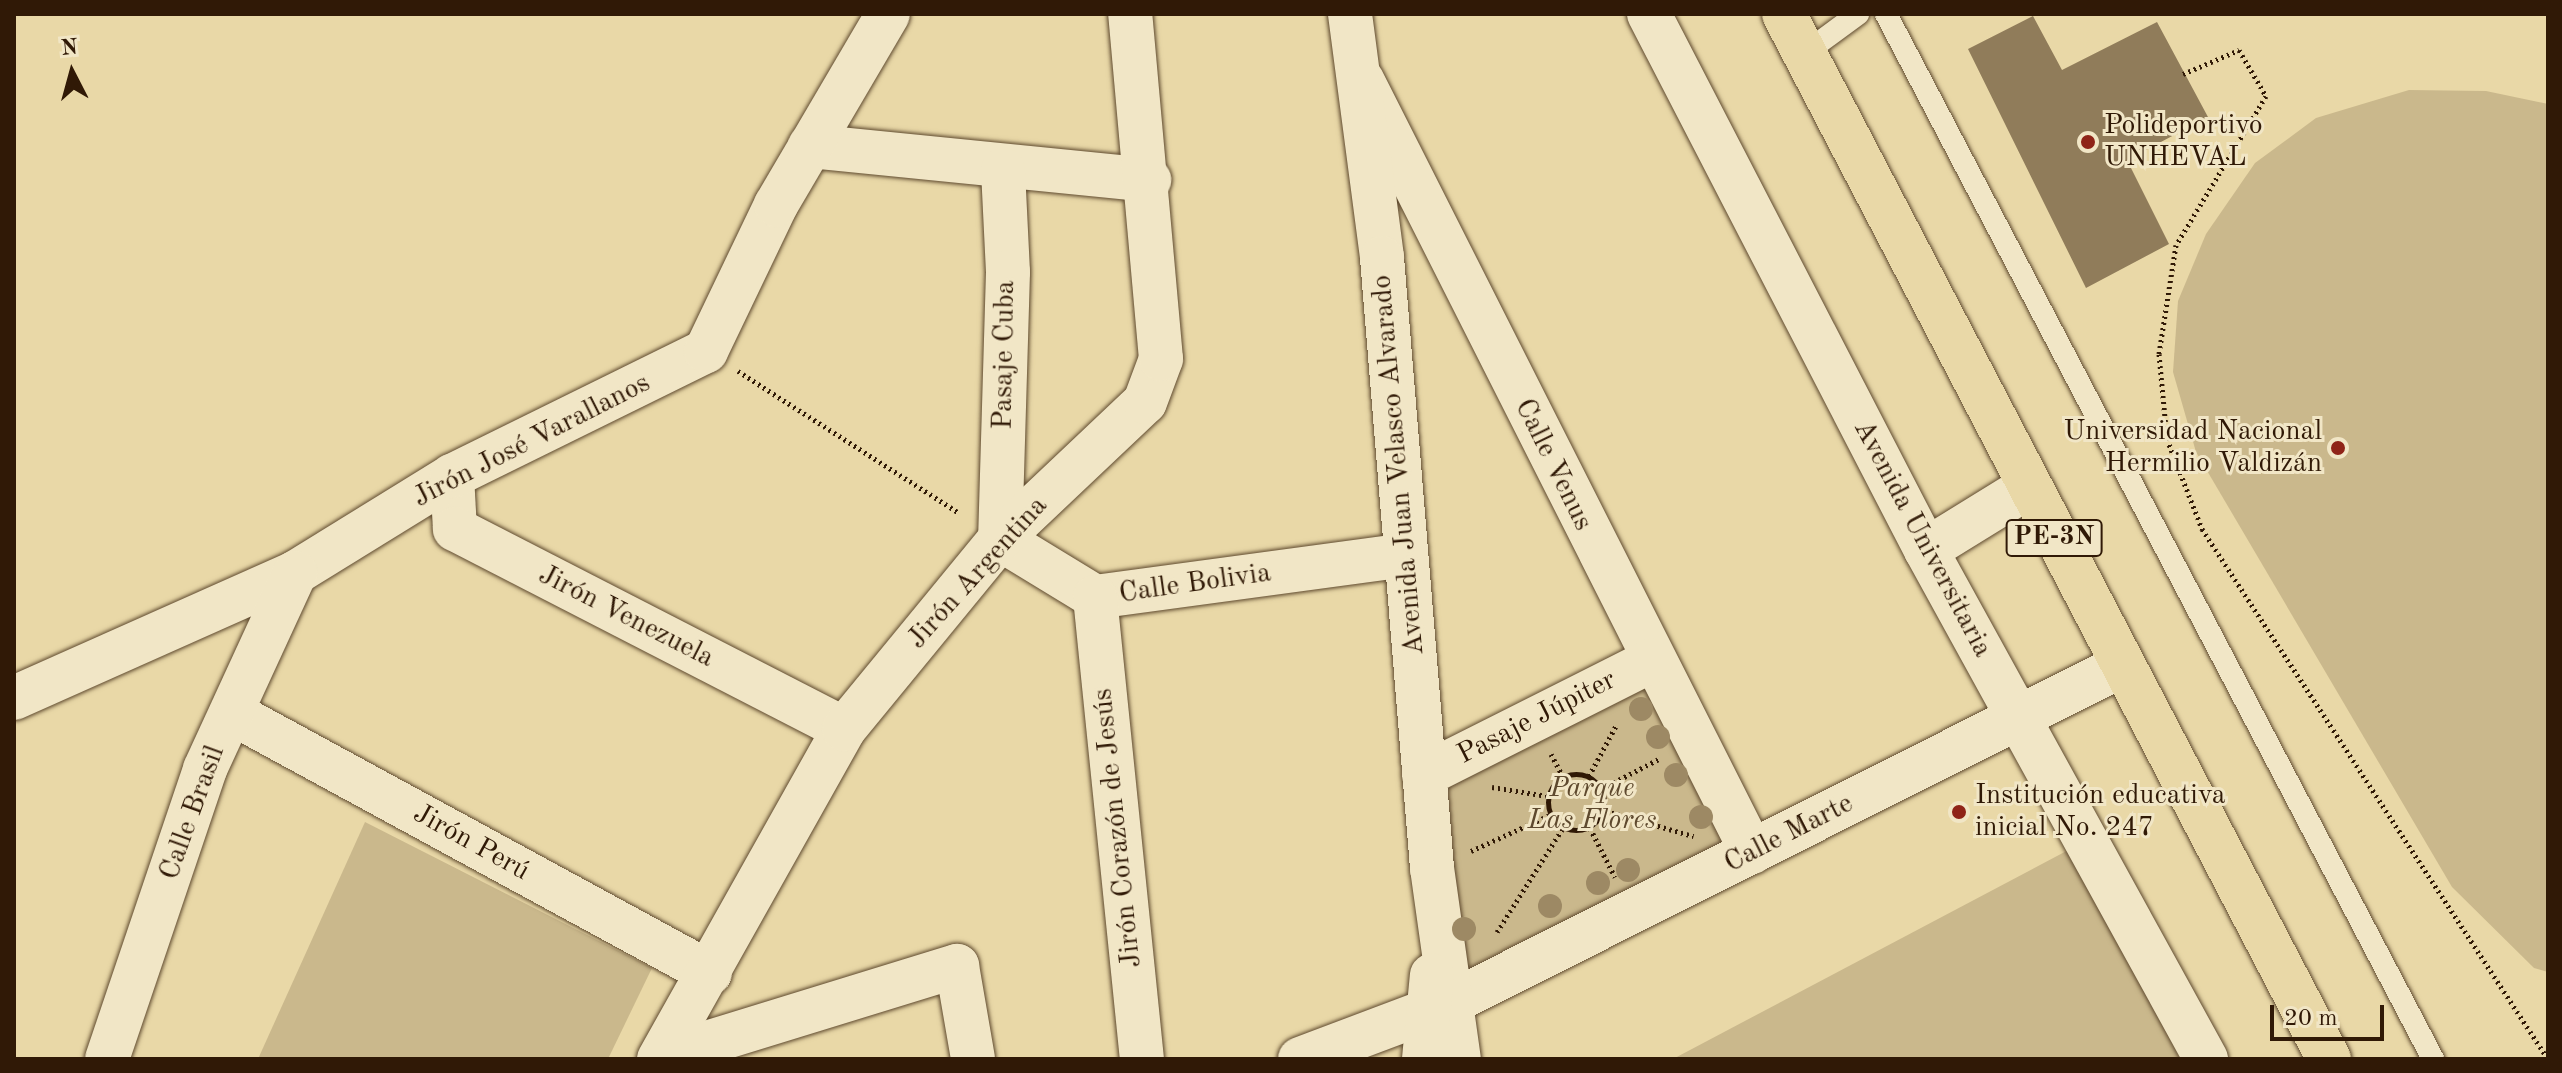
<!DOCTYPE html>
<meta charset="utf-8">
<style>
body{margin:0}
#map{position:relative;width:2562px;height:1073px;overflow:hidden;background:#e9d8a7;font-family:"Old Standard TT",serif}
div>[style]{position:absolute}
.green>*{inset:0;background:#cab88c}
.building>*{inset:0;background:#907c5a}
.path>*{height:5px;margin-top:-2.5px;transform-origin:0;background:repeating-linear-gradient(90deg,#301906 0 2px,transparent 0 6px)}
.path>.ring{margin:-2.5px;padding:0;box-sizing:content-box;background:none;border:5px solid #301906;border-radius:50%}
.roads{filter:drop-shadow(0 0 2px #5e492e) drop-shadow(0 0 2px #5e492e)}
.lane>*{height:22px;margin:-11px;padding:0 11px;transform-origin:11px;border-radius:11px;background:#f1e6c6}
.street>*{height:44px;margin:-22px;padding:0 22px;transform-origin:22px;border-radius:22px;background:#f1e6c6}
.secondary>*{height:44px;margin:-22px;padding:0 22px;transform-origin:22px;border-radius:22px;background:#f1e6c6}
.highway>*{height:44px;margin:-22px;padding:0 22px;transform-origin:22px;border-radius:22px;background:#e9d8a7}
.trees>*{width:24px;height:24px;margin:-12px;border-radius:50%;background:#9d8964}
.dots>*{width:22px;height:22px;translate:-50% -50%;box-sizing:border-box;border:4px solid #f1e6c6;border-radius:50%}
span{translate:-50% -50%;white-space:nowrap;text-align:center;line-height:1.15;-webkit-text-stroke:6px #f1e6c6;paint-order:stroke}
.shield-label span{padding:2px 6px;background:#f1e6c6;border:2px solid;border-radius:6px;-webkit-text-stroke-width:0}
.shield-label{font-size:26px;color:#301906;font-weight:700}
.poi-label{font-size:28px;color:#301906}
.left{translate:0 -50%;text-align:left}
.right{translate:-100% -50%;text-align:right}
.street-label{font-size:28px;color:#301906}
.park-label{font-size:28px;color:#5e492e;font-style:italic}
.frame{position:absolute;inset:0;border:16px solid #301906;pointer-events:none}
.north{position:absolute;left:32px;top:32px;width:80px;height:80px;-webkit-text-stroke:6px #f1e6c6;paint-order:stroke;rotate:354deg;font-size:22px;font-weight:700;line-height:32px;text-align:center;color:#301906}
.north::after{content:'';display:block;margin:auto;width:28px;height:36px;background:#301906;clip-path:polygon(50% 0,100% 100%,50% 72%,0 100%)}
.scale{position:absolute;left:2270px;top:1005px;width:114px;height:36px;box-sizing:border-box;border:4px solid #301906;border-top:0;padding-left:10px;font-size:24px;line-height:28px;white-space:nowrap;color:#301906;-webkit-text-stroke:6px #f1e6c6;paint-order:stroke}
</style>
<div id="map">
<div class="green">
<i style="clip-path:polygon(2409px 90px,2486px 91px,2548px 104px,2548px 972px,2534px 968px,2452px 887px,2196px 452px,2173px 372px,2178px 301px,2206px 234px,2255px 163px,2316px 118px)"></i>
<i style="clip-path:polygon(1641px 673px,1735px 838px,1448px 986px,1440px 779px)"></i>
<i style="clip-path:polygon(365px 822px,652px 968px,608px 1059px,258px 1059px)"></i>
<i style="clip-path:polygon(2074px 847px,2180px 1059px,1673px 1059px)"></i>
</div>
<div class="building">
<i style="clip-path:polygon(2033px 16px,2062px 70px,2157px 22px,2208px 117px,2127px 160px,2169px 244px,2086px 288px,1968px 49px)"></i>
</div>
<div class="path">
<i style="left:2183px;top:74px;width:61px;rotate:-23.2deg"></i>
<i style="left:2239px;top:50px;width:53px;rotate:59.6deg"></i>
<i style="left:2266px;top:96px;width:174px;rotate:121.1deg"></i>
<i style="left:2176px;top:245px;width:110px;rotate:98.9deg"></i>
<i style="left:2159px;top:354px;width:85px;rotate:84.6deg"></i>
<i style="left:2167px;top:439px;width:97px;rotate:68.7deg"></i>
<i style="left:2202px;top:529px;width:633px;rotate:56.86deg"></i>
<i style="left:738px;top:371px;width:263px;rotate:32.7deg"></i>
<i style="left:1551px;top:754px;width:24px;rotate:62deg"></i>
<i class="ring" style="left:1548px;top:774px;width:51px;height:51px"></i>
<i style="left:1589px;top:776px;width:59px;rotate:-61.7deg"></i>
<i style="left:1492px;top:787px;width:56px;rotate:9.3deg"></i>
<i style="left:1603px;top:788px;width:63px;rotate:-27.4deg"></i>
<i style="left:1606px;top:811px;width:91px;rotate:16deg"></i>
<i style="left:1590px;top:828px;width:55px;rotate:63deg"></i>
<i style="left:1471px;top:851px;width:87px;rotate:-24.5deg"></i>
<i style="left:1497px;top:932px;width:123px;rotate:-57.6deg"></i>
</div>
<div class="roads">
<div class="lane">
<i style="left:1886px;top:14px;width:1180px;rotate:62.37deg"></i>
<i style="left:1805px;top:53px;width:66px;rotate:-36.3deg"></i>
</div>
<div class="street">
<i style="left:1649px;top:14px;width:603px;rotate:62.67deg"></i>
<i style="left:1926px;top:550px;width:581px;rotate:61.18deg"></i>
<i style="left:1362px;top:80px;width:865px;rotate:63.2deg"></i>
<i style="left:810px;top:146px;width:341px;rotate:5.7deg"></i>
<i style="left:1003px;top:170px;width:102px;rotate:87.2deg"></i>
<i style="left:1008px;top:272px;width:267px;rotate:91.7deg"></i>
<i style="left:1000px;top:539px;width:111px;rotate:31.4deg"></i>
<i style="left:1095px;top:597px;width:314px;rotate:-7.7deg"></i>
<i style="left:452px;top:476px;width:53px;rotate:86.8deg"></i>
<i style="left:455px;top:529px;width:437px;rotate:27.2deg"></i>
<i style="left:1926px;top:550px;width:120px;rotate:-31.7deg"></i>
<i style="left:1095px;top:597px;width:464px;rotate:84.2deg"></i>
<i style="left:14px;top:698px;width:308px;rotate:-24deg"></i>
<i style="left:295px;top:573px;width:185px;rotate:-31.7deg"></i>
<i style="left:452px;top:476px;width:283px;rotate:-26.2deg"></i>
<i style="left:706px;top:351px;width:162px;rotate:-64.4deg"></i>
<i style="left:776px;top:205px;width:221px;rotate:-59.6deg"></i>
<i style="left:232px;top:713px;width:544px;rotate:28.54deg"></i>
<i style="left:1424px;top:775px;width:254px;rotate:-26.7deg"></i>
<i style="left:661px;top:1057px;width:310px;rotate:-17.1deg"></i>
<i style="left:957px;top:966px;width:94px;rotate:80.2deg"></i>
<i style="left:107px;top:1059px;width:306px;rotate:-71.3deg"></i>
<i style="left:205px;top:769px;width:216px;rotate:-65.3deg"></i>
<i style="left:659px;top:1059px;width:378px;rotate:-60.7deg"></i>
<i style="left:844px;top:729px;width:246px;rotate:-50.6deg"></i>
<i style="left:1000px;top:539px;width:199px;rotate:-43.4deg"></i>
<i style="left:1145px;top:402px;width:46px;rotate:-69.6deg"></i>
<i style="left:1161px;top:359px;width:346px;rotate:-95.1deg"></i>
<i style="left:1300px;top:1059px;width:165px;rotate:-20.6deg"></i>
<i style="left:1454px;top:1001px;width:749px;rotate:-26.67deg"></i>
</div>
<div class="secondary">
<i style="left:1350px;top:14px;width:246px;rotate:82.5deg"></i>
<i style="left:1382px;top:258px;width:612px;rotate:85.31deg"></i>
<i style="left:1432px;top:868px;width:193px;rotate:82deg"></i>
<i style="left:1424px;top:1059px;width:84px;rotate:-84.6deg"></i>
</div>
<div class="highway">
<i style="left:1784px;top:14px;width:1179px;rotate:62.46deg"></i>
</div>
</div>
<div class="trees">
<i style="left:1641px;top:709px"></i>
<i style="left:1658px;top:737px"></i>
<i style="left:1676px;top:775px"></i>
<i style="left:1701px;top:817px"></i>
<i style="left:1628px;top:870px"></i>
<i style="left:1598px;top:883px"></i>
<i style="left:1550px;top:906px"></i>
<i style="left:1464px;top:929px"></i>
</div>
<div class="dots">
<i style="left:2088px;top:142px;background:#8f2418"></i>
<i style="left:2338px;top:448px;background:#8f2418"></i>
<i style="left:1959px;top:812px;background:#8f2418"></i>
</div>
<div class="shield-label">
<span style="left:2054px;top:538px">PE-3N</span>
</div>
<div class="poi-label">
<span class="left" style="left:2104px;top:142px">Polideportivo<br>UNHEVAL</span>
<span class="right" style="left:2322px;top:448px">Universidad Nacional<br>Hermilio Valdizán</span>
<span class="left" style="left:1975px;top:812px">Institución educativa<br>inicial No. 247</span>
</div>
<div class="street-label">
<span style="left:1005px;top:355px;rotate:-89deg">Pasaje Cuba</span>
<span style="left:532px;top:441px;rotate:-27deg">Jirón José Varallanos</span>
<span style="left:1399px;top:465px;rotate:-95deg">Avenida Juan Velasco Alvarado</span>
<span style="left:1553px;top:465px;rotate:64deg">Calle Venus</span>
<span style="left:1922px;top:539px;rotate:62deg">Avenida Universitaria</span>
<span style="left:978px;top:573px;rotate:-48deg">Jirón Argentina</span>
<span style="left:1195px;top:584px;rotate:-8deg">Calle Bolivia</span>
<span style="left:626px;top:617px;rotate:27deg">Jirón Venezuela</span>
<span style="left:1537px;top:718px;rotate:-27deg">Pasaje Júpiter</span>
<span style="left:193px;top:813px;rotate:-70deg">Calle Brasil</span>
<span style="left:1118px;top:828px;rotate:-96deg">Jirón Corazón de Jesús</span>
<span style="left:1789px;top:834px;rotate:-27deg">Calle Marte</span>
<span style="left:471px;top:843px;rotate:29deg">Jirón Perú</span>
</div>
<div class="park-label">
<span style="left:1592px;top:805px">Parque<br>Las Flores</span>
</div>
<div class="frame"></div>
<div class="north">N</div>
<div class="scale">20 m</div>
</div>
